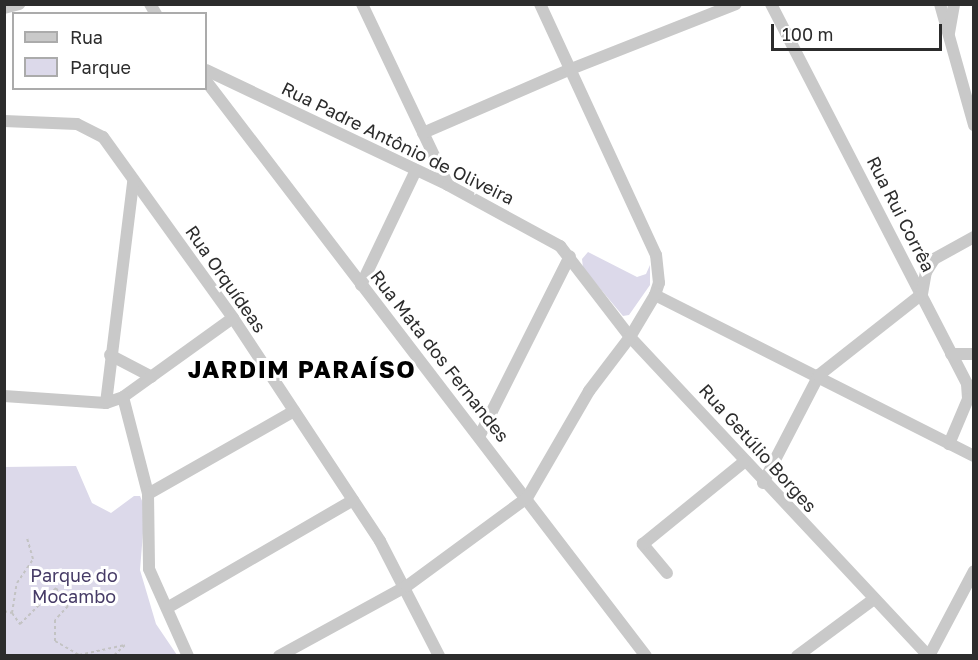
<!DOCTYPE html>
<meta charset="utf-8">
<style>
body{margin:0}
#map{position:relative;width:978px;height:660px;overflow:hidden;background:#fff;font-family:"Golos Text",sans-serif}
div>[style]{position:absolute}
.green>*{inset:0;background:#dcd9ea}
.path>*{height:2px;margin-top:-1px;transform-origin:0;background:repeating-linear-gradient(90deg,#c3c3c3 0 3px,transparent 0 6px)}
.minor>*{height:12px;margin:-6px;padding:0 6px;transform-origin:6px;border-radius:6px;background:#c9c9c9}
span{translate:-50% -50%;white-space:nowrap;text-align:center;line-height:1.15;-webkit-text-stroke:6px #fff;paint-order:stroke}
.street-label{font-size:18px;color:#2c2c2c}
.park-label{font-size:18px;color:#463b66}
.district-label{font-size:24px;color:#000;font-weight:700;letter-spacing:1.5px}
.frame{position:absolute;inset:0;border:6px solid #2c2c2c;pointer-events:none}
.legend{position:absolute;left:12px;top:12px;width:195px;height:78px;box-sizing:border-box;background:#fff;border:2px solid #ababab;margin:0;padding:8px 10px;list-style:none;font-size:18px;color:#2c2c2c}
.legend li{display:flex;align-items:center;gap:12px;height:30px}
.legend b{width:30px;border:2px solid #ababab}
.scale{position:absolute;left:771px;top:24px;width:171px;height:27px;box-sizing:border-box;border:3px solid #2c2c2c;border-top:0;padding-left:8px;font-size:18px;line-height:21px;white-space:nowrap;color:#2c2c2c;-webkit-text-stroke:4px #fff;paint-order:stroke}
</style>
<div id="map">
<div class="green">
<i style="clip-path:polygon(588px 252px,637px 277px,646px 274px,650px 265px,650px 285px,629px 315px,623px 316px,583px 268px,582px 259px)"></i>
<i style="clip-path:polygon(76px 466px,92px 503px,111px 513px,134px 496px,140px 496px,145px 508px,140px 570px,156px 624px,177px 655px,5px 655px,4px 467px)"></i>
</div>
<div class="path">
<i style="left:4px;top:611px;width:8px;rotate:14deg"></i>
<i style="left:12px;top:613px;width:30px;rotate:-81deg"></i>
<i style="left:17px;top:583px;width:29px;rotate:-56deg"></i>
<i style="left:33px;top:559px;width:22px;rotate:-106deg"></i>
<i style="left:12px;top:613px;width:14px;rotate:54deg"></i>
<i style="left:20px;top:624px;width:51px;rotate:-45deg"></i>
<i style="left:56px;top:588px;width:22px;rotate:56deg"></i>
<i style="left:68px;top:606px;width:19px;rotate:133deg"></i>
<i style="left:55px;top:620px;width:21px;rotate:90deg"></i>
<i style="left:55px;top:641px;width:28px;rotate:30deg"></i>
<i style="left:79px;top:655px;width:47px;rotate:-12.3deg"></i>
<i style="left:125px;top:645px;width:16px;rotate:137deg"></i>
<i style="left:4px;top:653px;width:4px;rotate:56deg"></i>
</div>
<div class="minor">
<i style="left:150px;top:4px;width:12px;rotate:59deg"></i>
<i style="left:362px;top:4px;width:200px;rotate:64.6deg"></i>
<i style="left:771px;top:4px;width:428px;rotate:62.7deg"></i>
<i style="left:967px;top:384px;width:15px;rotate:86deg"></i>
<i style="left:968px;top:399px;width:49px;rotate:112.9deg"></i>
<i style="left:940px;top:4px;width:126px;rotate:74.3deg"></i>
<i style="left:4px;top:8px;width:16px;rotate:-15deg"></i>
<i style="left:949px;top:33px;width:29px;rotate:-80deg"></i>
<i style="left:206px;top:70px;width:268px;rotate:25.4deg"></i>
<i style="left:448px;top:185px;width:128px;rotate:28.6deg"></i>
<i style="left:560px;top:246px;width:115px;rotate:52.4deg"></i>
<i style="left:630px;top:337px;width:437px;rotate:46.9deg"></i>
<i style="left:206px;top:81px;width:724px;rotate:52.58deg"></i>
<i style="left:4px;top:121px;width:73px;rotate:2.4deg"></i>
<i style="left:77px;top:124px;width:29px;rotate:27deg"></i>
<i style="left:103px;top:137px;width:223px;rotate:54.3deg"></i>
<i style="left:233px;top:318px;width:267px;rotate:56.6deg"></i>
<i style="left:380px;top:541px;width:129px;rotate:62.8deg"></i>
<i style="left:423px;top:133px;width:161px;rotate:-23.4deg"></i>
<i style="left:571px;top:69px;width:177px;rotate:-21.5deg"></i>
<i style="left:361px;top:285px;width:127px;rotate:-64.4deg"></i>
<i style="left:655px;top:295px;width:357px;rotate:26.8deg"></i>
<i style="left:951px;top:354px;width:23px"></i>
<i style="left:110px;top:355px;width:47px;rotate:27.6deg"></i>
<i style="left:4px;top:396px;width:102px;rotate:3.9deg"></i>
<i style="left:106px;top:403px;width:18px;rotate:-19deg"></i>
<i style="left:123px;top:397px;width:135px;rotate:-35.7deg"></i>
<i style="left:123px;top:397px;width:100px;rotate:75.5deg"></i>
<i style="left:148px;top:494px;width:75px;rotate:89.2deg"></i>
<i style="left:149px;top:569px;width:95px;rotate:65.9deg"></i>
<i style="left:106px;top:403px;width:223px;rotate:-83deg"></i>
<i style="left:480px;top:435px;width:200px;rotate:-63.3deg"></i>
<i style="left:763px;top:483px;width:122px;rotate:-62.6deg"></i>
<i style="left:819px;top:375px;width:131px;rotate:-38.2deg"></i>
<i style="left:922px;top:294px;width:22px;rotate:-80deg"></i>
<i style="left:926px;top:272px;width:15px;rotate:-58deg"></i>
<i style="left:934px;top:259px;width:46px;rotate:-28.8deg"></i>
<i style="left:148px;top:494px;width:168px;rotate:-29.6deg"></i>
<i style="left:667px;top:573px;width:38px;rotate:-130deg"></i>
<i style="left:643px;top:544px;width:132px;rotate:-39.1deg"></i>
<i style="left:167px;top:608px;width:215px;rotate:-30.1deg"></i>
<i style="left:279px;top:656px;width:146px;rotate:-28.7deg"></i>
<i style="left:407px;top:586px;width:149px;rotate:-36.3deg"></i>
<i style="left:527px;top:498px;width:124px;rotate:-59.9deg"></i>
<i style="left:589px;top:391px;width:68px;rotate:-52.8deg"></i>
<i style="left:630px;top:337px;width:49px;rotate:-59.2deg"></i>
<i style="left:655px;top:295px;width:13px;rotate:-72deg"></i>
<i style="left:659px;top:283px;width:28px;rotate:-96deg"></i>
<i style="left:656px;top:255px;width:277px;rotate:-114.8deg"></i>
<i style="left:797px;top:656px;width:96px;rotate:-36.5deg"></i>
<i style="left:929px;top:656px;width:96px;rotate:-62.1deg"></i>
</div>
<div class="street-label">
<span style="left:398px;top:143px;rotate:26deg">Rua Padre Antônio de Oliveira</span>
<span style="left:901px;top:214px;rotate:63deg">Rua Rui Corrêa</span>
<span style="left:226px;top:279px;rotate:55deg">Rua Orquídeas</span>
<span style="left:440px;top:356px;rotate:52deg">Rua Mata dos Fernandes</span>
<span style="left:758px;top:448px;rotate:48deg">Rua Getúlio Borges</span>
</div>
<div class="park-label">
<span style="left:74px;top:586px">Parque do<br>Mocambo</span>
</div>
<div class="district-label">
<span style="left:302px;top:369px">JARDIM PARAÍSO</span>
</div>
<div class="frame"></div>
<ul class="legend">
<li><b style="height:8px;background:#c9c9c9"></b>Rua</li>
<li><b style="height:16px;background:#dcd9ea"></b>Parque</li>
</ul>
<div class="scale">100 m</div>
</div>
